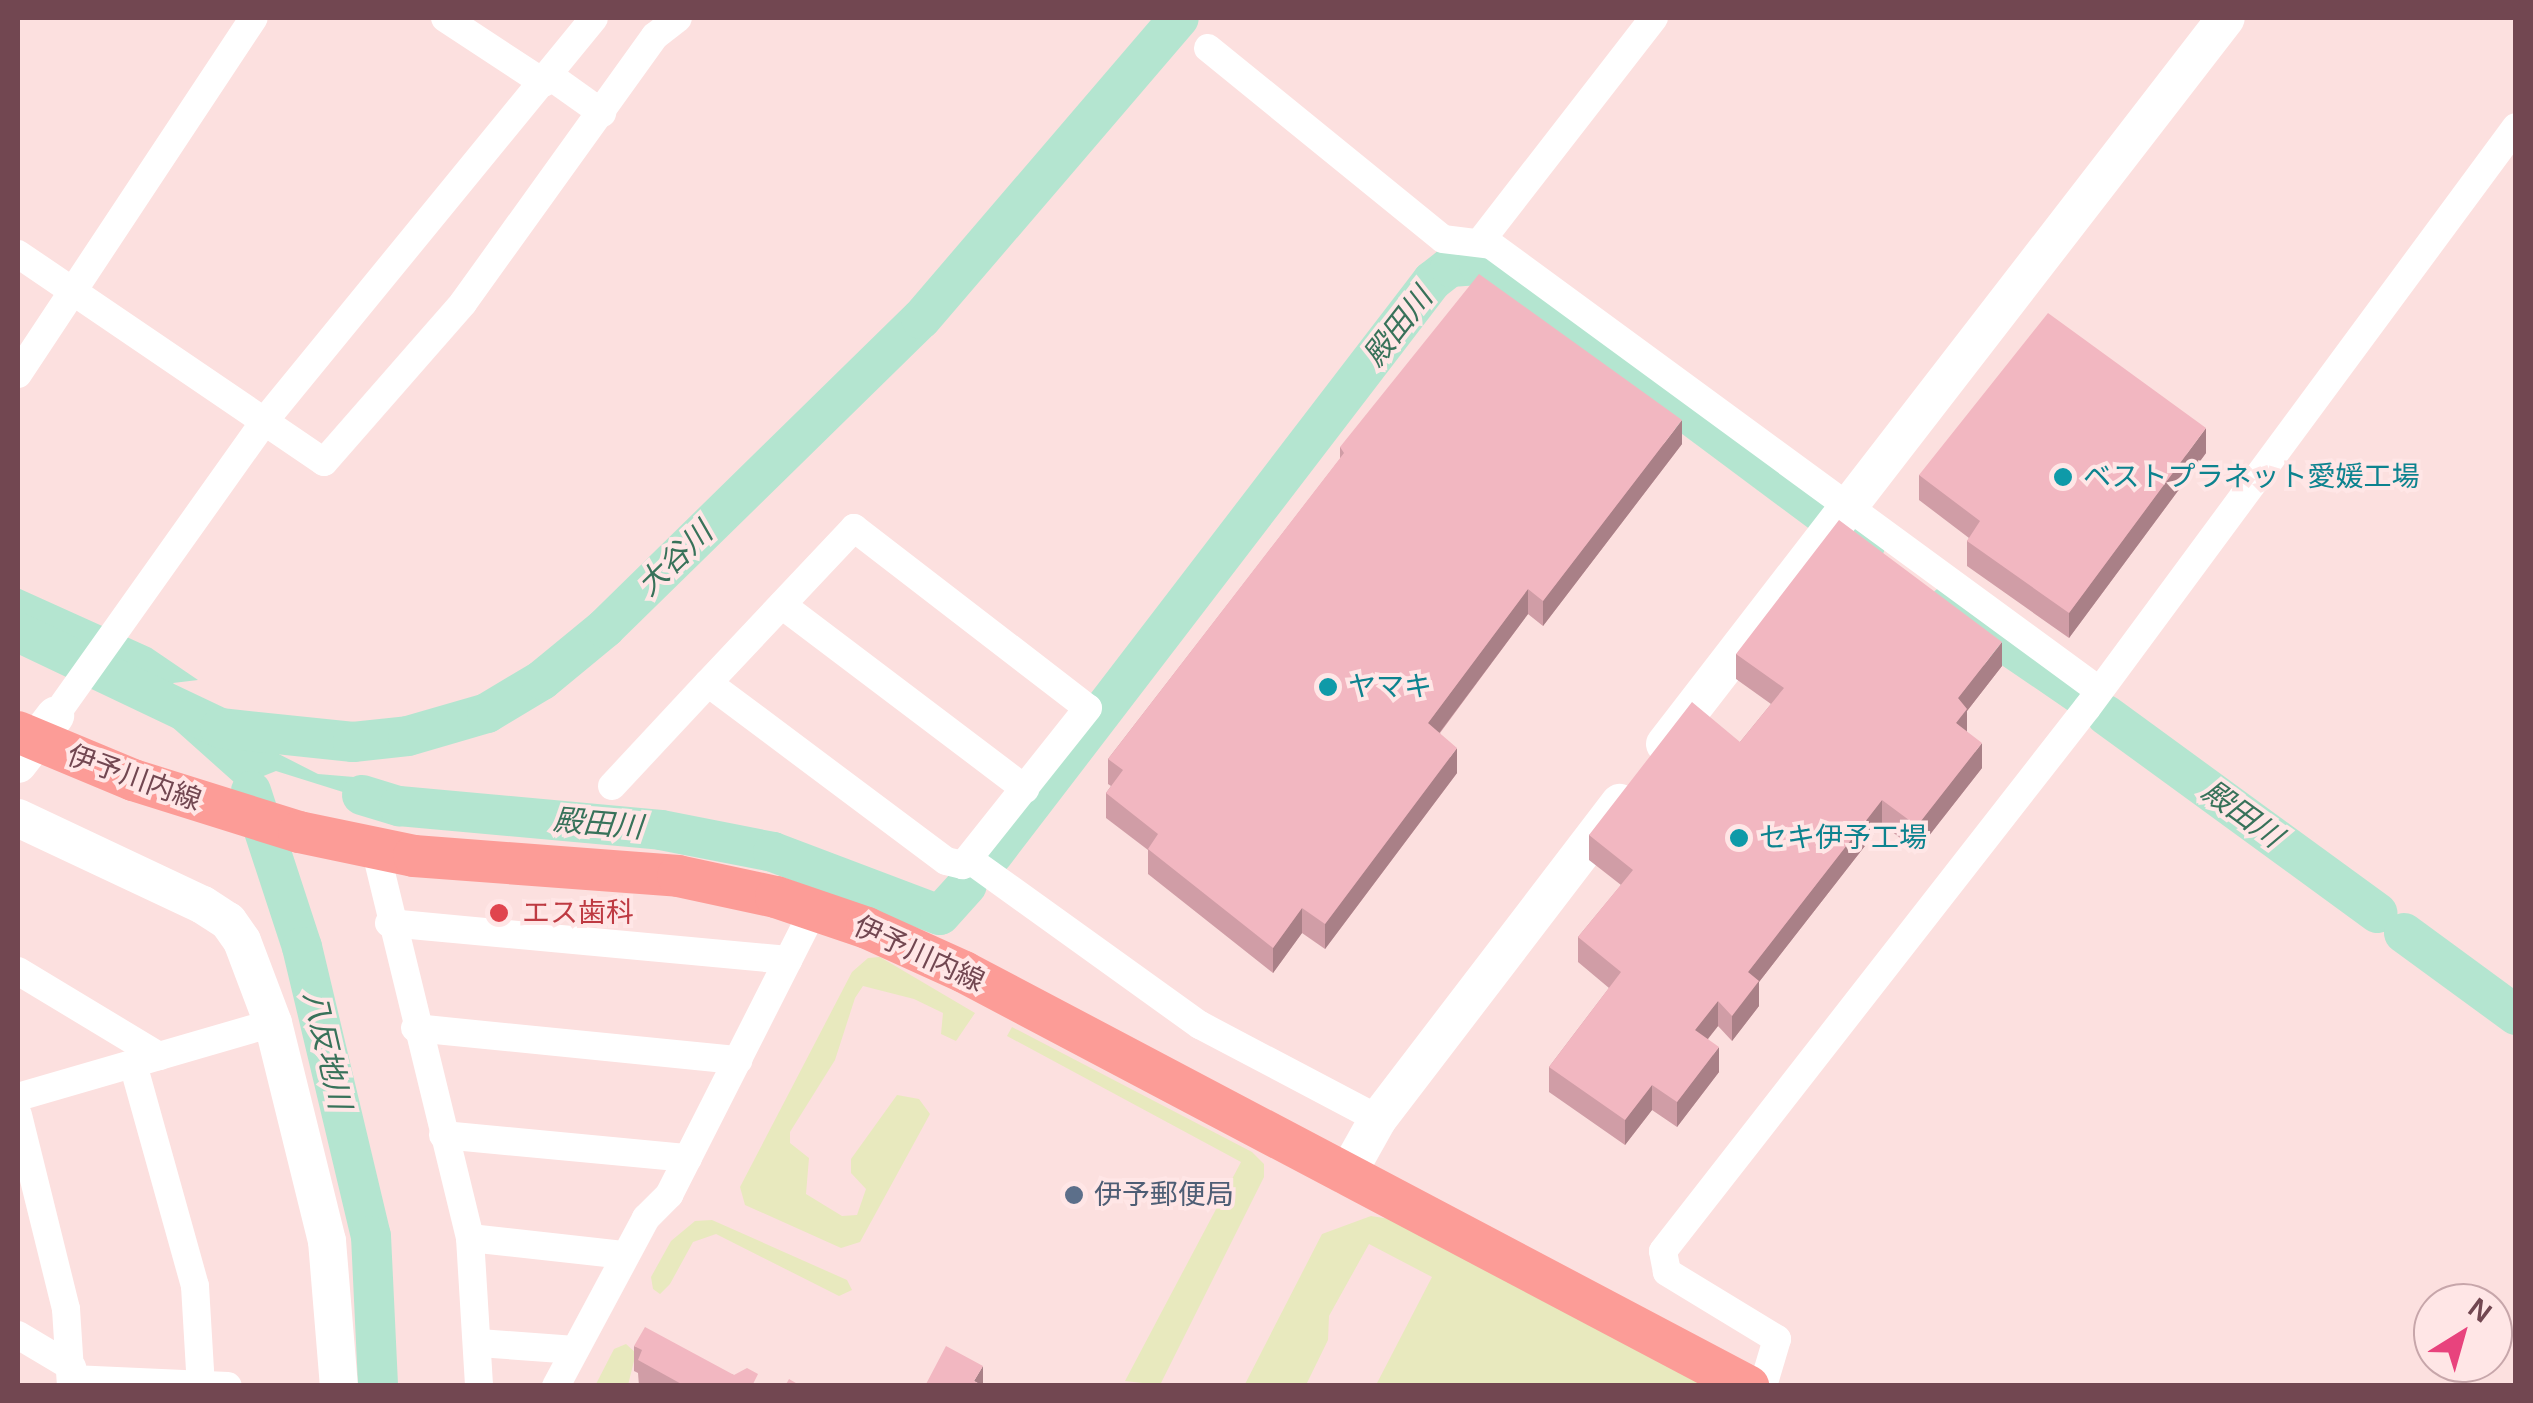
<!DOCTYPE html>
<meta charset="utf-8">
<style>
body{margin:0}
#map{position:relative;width:2533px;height:1403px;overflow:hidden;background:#fce0df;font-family:Helvetica,"Noto Sans JP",sans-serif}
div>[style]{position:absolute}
.green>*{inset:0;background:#e8e9be}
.water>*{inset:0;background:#b4e5d0}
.river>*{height:40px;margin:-20px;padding:0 20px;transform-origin:20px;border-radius:20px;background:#b4e5d0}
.street>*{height:28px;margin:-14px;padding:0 14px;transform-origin:14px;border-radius:14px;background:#fff}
.secondary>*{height:38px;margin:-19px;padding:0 19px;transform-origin:19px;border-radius:19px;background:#fff}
.primary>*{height:42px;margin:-21px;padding:0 21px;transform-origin:21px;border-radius:21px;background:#fc9c97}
.wall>*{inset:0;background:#d09da6}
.shaded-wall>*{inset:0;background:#a98087}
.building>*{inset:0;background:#f2b7c1}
.dots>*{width:28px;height:28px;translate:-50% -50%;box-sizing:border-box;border:5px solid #ffe6e6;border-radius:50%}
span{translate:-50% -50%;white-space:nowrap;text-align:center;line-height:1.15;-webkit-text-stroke:8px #ffe6e6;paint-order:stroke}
.culture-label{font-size:28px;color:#0d838f}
.left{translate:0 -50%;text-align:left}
.street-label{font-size:28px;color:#724751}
.health-label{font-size:28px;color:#be3a42}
.service-label{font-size:28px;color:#4e5e75}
.water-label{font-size:30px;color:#38725a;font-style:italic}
.frame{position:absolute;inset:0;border:20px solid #724751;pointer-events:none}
.north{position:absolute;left:2413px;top:1283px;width:100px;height:100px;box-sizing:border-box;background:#ffe6e6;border:2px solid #c7a6aa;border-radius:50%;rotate:37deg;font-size:28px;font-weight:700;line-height:40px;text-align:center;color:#724751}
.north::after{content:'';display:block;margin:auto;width:35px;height:45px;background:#e8437d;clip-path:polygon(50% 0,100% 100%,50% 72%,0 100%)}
</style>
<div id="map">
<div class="green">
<i style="clip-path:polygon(880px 957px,975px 1013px,956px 1041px,941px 1034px,943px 1013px,914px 999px,863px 986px,855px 998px,835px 1060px,790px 1132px,790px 1143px,809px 1158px,806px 1194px,842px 1216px,857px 1215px,866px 1189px,851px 1173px,851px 1159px,897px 1095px,919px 1099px,930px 1114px,860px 1242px,841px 1248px,745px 1205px,740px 1187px,852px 972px,868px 958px)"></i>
<i style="clip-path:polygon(1012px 1027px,1252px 1152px,1264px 1164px,1264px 1177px,1160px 1385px,1125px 1381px,1241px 1162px,1007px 1036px)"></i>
<i style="clip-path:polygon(1371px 1216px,1390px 1219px,1710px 1385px,1376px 1385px,1432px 1277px,1369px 1244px,1329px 1316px,1328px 1340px,1306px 1385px,1244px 1386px,1322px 1234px)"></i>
<i style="clip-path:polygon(712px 1220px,847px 1280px,852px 1290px,839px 1296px,716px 1234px,693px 1242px,670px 1284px,660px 1294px,653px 1289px,651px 1277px,671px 1241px,695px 1221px)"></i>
<i style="clip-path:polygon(626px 1344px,636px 1353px,628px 1385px,595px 1386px,614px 1349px)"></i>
</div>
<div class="water">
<i style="clip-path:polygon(18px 588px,151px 648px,198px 680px,173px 683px,176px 688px,261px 745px,318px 774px,366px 778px,361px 788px,415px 802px,413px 814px,276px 771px,261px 777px,265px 798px,244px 791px,104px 666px,45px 635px,18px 642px)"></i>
</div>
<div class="river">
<i style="left:1949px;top:605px;width:156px;rotate:34.3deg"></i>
<i style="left:18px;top:632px;width:224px;rotate:25.4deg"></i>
<i style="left:220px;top:728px;width:134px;rotate:6deg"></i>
<i style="left:353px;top:742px;width:55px;rotate:-6.2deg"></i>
<i style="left:408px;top:736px;width:82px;rotate:-16.2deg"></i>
<i style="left:487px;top:713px;width:64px;rotate:-31deg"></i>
<i style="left:542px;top:680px;width:82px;rotate:-39.5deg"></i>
<i style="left:605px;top:628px;width:442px;rotate:-44.4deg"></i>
<i style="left:921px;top:319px;width:396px;rotate:-49.4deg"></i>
<i style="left:2106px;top:715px;width:336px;rotate:36.1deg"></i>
<i style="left:251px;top:791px;width:164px;rotate:71.9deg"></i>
<i style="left:302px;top:947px;width:297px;rotate:76.6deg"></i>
<i style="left:371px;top:1236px;width:150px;rotate:87.3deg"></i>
<i style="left:362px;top:795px;width:39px;rotate:17deg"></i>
<i style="left:399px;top:806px;width:263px;rotate:5.2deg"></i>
<i style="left:661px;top:830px;width:114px;rotate:11.1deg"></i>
<i style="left:773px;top:852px;width:178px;rotate:20.7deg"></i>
<i style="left:940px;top:915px;width:40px;rotate:-48deg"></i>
<i style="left:993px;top:854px;width:722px;rotate:-52.54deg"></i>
<i style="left:1432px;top:281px;width:23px;rotate:-38deg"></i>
<i style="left:1450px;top:267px;width:29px;rotate:-4deg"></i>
<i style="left:1479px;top:265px;width:29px;rotate:25deg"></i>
<i style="left:1505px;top:277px;width:449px;rotate:36.7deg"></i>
<i style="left:2404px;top:933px;width:139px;rotate:36.2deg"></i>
</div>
<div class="street">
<i style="left:445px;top:18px;width:118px;rotate:33.3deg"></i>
<i style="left:1208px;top:48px;width:303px;rotate:39.1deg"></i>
<i style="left:1443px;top:239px;width:48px;rotate:7.1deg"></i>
<i style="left:1491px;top:245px;width:751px;rotate:36.23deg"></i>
<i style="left:550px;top:76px;width:64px;rotate:35.4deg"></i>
<i style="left:1480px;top:242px;width:284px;rotate:-52.2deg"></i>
<i style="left:18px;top:254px;width:370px;rotate:34.2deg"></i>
<i style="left:324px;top:462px;width:211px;rotate:-48.8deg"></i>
<i style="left:463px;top:303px;width:329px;rotate:-54.3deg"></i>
<i style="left:655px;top:36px;width:29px;rotate:-38deg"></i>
<i style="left:18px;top:374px;width:427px;rotate:-56.5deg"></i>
<i style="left:782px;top:605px;width:305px;rotate:37.1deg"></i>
<i style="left:55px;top:716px;width:364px;rotate:-54.6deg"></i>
<i style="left:266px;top:419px;width:518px;rotate:-50.72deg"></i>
<i style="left:612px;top:786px;width:141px;rotate:-47deg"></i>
<i style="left:708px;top:683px;width:213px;rotate:-46.7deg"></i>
<i style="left:854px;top:528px;width:295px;rotate:37.6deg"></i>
<i style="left:1088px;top:708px;width:201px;rotate:128.5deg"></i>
<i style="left:963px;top:865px;width:17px;rotate:-167deg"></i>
<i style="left:946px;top:861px;width:297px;rotate:-143.2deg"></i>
<i style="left:375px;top:848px;width:401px;rotate:76.3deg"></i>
<i style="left:470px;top:1238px;width:148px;rotate:86.5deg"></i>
<i style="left:970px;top:860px;width:283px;rotate:35.7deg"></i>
<i style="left:1200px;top:1025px;width:201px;rotate:27.8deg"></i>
<i style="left:389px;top:923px;width:401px;rotate:5.3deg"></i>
<i style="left:18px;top:971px;width:165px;rotate:31.1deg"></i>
<i style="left:415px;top:1028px;width:325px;rotate:5.7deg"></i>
<i style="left:133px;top:1064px;width:230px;rotate:74.4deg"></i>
<i style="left:195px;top:1286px;width:100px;rotate:86.6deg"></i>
<i style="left:18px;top:1097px;width:266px;rotate:-16.2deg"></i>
<i style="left:18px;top:1115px;width:200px;rotate:76.1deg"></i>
<i style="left:66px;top:1309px;width:77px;rotate:86.3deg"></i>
<i style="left:443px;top:1135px;width:246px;rotate:5.4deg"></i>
<i style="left:470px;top:1238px;width:156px;rotate:6.3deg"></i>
<i style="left:18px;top:1335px;width:63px;rotate:30.7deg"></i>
<i style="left:479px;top:1343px;width:96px;rotate:4.2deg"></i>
<i style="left:72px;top:1379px;width:156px;rotate:2.6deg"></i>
<i style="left:556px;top:1386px;width:191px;rotate:-61.8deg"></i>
<i style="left:646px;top:1218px;width:33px;rotate:-45deg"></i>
<i style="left:669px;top:1195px;width:321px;rotate:-63.1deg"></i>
<i style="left:1763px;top:1386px;width:49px;rotate:-73.4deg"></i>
<i style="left:1777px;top:1339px;width:129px;rotate:-148.7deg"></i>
<i style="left:1667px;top:1272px;width:21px;rotate:-101deg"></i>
<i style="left:1663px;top:1251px;width:689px;rotate:-52.02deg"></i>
<i style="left:2087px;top:708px;width:722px;rotate:-53.56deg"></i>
</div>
<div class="secondary">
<i style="left:1665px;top:744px;width:917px;rotate:-52.31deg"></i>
<i style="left:18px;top:764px;width:61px;rotate:-52.4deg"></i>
<i style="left:18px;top:818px;width:204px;rotate:25.2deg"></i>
<i style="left:203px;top:905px;width:30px;rotate:33deg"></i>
<i style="left:228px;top:921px;width:24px;rotate:55deg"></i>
<i style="left:242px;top:941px;width:88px;rotate:69.3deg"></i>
<i style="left:273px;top:1023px;width:225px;rotate:76.1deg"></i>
<i style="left:327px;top:1241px;width:145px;rotate:85.3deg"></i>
<i style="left:1346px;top:1176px;width:65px;rotate:-60.7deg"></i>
<i style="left:1378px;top:1119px;width:398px;rotate:-52.6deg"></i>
</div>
<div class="primary">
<i style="left:18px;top:732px;width:125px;rotate:22.7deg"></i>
<i style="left:133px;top:780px;width:174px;rotate:17.4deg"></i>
<i style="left:299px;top:832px;width:117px;rotate:11.8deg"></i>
<i style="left:414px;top:856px;width:265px;rotate:4.3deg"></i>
<i style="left:678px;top:876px;width:100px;rotate:12.1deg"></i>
<i style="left:776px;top:897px;width:96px;rotate:18.8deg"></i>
<i style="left:867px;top:928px;width:107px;rotate:24.4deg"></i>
<i style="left:964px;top:972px;width:887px;rotate:27.84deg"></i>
</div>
<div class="wall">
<i style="clip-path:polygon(1682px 444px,1543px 626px,1528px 614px,1440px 733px,1457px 773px,1325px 949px,1302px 933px,1273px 973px,1148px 874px,1148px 850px,1106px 818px,1106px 793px,1111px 786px,1108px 784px,1108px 759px,1340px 459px,1340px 447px)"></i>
<i style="clip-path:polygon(2206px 453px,2069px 638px,1967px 566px,1967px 541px,1969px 538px,1919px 500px,1919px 475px)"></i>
<i style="clip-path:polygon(1736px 654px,2002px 666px,1967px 711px,1967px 732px,1982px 768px,1917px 851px,1882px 824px,1759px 982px,1759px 1006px,1732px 1041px,1718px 1026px,1708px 1039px,1719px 1072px,1677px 1127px,1652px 1110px,1625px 1145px,1549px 1092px,1549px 1067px,1609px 988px,1578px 962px,1578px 937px,1621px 885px,1589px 860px,1589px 835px,1740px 742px,1771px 704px,1736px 679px)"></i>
<i style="clip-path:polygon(634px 1346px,734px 1375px,758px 1386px,639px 1386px,638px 1373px,634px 1371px)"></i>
</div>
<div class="shaded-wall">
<i style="clip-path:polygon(1682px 420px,1682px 444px,1543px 626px,1543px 601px)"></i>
<i style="clip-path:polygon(2206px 428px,2206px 453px,2069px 638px,2069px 613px)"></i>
<i style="clip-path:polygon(1528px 589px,1528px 614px,1428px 748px,1428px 723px)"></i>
<i style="clip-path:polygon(2002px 642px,2002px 666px,1967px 711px,1967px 734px,1956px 723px,1958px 698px)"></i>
<i style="clip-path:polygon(1982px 743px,1982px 768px,1917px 851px,1917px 826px)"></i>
<i style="clip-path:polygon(1457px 748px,1457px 773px,1325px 949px,1325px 924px)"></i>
<i style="clip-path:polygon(1882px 800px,1882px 824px,1759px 982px,1759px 1006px,1732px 1041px,1732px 1016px,1748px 972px)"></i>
<i style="clip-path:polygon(1302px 908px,1302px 933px,1273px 973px,1273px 948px)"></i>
<i style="clip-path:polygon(1718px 1001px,1718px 1026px,1695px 1055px,1695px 1030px)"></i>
<i style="clip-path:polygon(1719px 1047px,1719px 1072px,1677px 1127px,1677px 1102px)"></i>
<i style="clip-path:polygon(1652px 1085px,1652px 1110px,1625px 1145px,1625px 1120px)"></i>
<i style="clip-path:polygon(983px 1366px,983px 1386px,974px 1381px)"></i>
</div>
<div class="building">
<i style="clip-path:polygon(1479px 274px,1682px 420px,1543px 601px,1528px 589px,1428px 723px,1457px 748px,1325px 924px,1302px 908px,1273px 948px,1148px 849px,1158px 834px,1106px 793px,1123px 770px,1108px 759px,1344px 453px,1340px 447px)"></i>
<i style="clip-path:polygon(2048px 313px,2206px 428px,2069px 613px,1967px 541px,1980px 521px,1919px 475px)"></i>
<i style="clip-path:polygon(1839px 520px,2002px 642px,1958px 698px,1967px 709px,1956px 723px,1982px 743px,1917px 826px,1882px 800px,1748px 972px,1759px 981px,1732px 1016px,1718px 1001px,1695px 1030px,1719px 1047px,1677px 1102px,1652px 1085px,1625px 1120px,1549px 1067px,1621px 972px,1578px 937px,1633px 870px,1589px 835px,1692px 702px,1740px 742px,1784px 688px,1736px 654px)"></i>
<i style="clip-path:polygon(645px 1327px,734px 1375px,747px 1368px,758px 1374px,752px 1386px,685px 1386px,638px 1360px,642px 1350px,634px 1346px)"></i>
<i style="clip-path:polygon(946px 1346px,983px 1366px,974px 1381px,983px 1386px,925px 1386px)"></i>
<i style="clip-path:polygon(789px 1379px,801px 1386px,785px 1386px)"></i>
</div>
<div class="dots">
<i style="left:2063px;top:477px;background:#0f9aa8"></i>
<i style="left:1328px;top:687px;background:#0f9aa8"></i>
<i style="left:1739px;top:838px;background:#0f9aa8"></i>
<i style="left:499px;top:913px;background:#e0444e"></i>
<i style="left:1074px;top:1195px;background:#5c6f8a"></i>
</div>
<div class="culture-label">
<span class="left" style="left:2083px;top:477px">ベストプラネット愛媛工場</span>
<span class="left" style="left:1348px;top:687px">ヤマキ</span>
<span class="left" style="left:1759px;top:838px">セキ伊予工場</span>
</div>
<div class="street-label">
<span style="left:134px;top:778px;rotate:20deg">伊予川内線</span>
<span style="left:919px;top:954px;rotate:25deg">伊予川内線</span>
</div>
<div class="health-label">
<span class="left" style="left:522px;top:913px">エス歯科</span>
</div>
<div class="service-label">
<span class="left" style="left:1094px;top:1195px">伊予郵便局</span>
</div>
<div class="water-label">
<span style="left:1398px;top:327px;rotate:-52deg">殿田川</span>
<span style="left:675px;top:559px;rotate:-44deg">大谷川</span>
<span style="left:2242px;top:814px;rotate:36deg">殿田川</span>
<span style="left:598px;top:824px;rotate:5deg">殿田川</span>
<span style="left:327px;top:1050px;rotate:77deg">八反地川</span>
</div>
<div class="frame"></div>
<div class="north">N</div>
</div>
